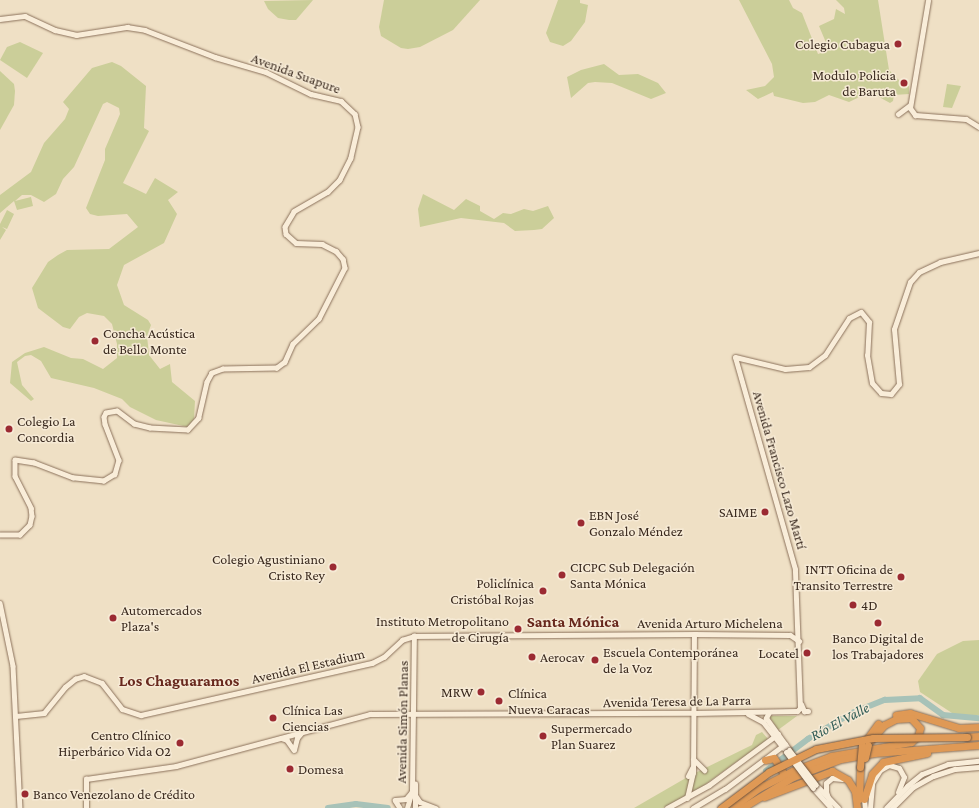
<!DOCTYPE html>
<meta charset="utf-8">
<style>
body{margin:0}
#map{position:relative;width:979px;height:808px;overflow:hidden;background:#efe0c5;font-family:"Crimson Pro",serif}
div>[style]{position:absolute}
.green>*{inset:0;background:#cbce99}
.river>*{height:5.5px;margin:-2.75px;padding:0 2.75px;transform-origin:2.75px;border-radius:2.75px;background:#a7c2b8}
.roads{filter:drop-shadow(0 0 1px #8b715b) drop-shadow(0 0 1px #8b715b)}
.tertiary>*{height:4.5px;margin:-2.25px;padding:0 2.25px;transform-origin:2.25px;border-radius:2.25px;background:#f9edd9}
.secondary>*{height:5px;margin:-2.5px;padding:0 2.5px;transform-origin:2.5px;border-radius:2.5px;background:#f9edd9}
.motorway>*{height:7px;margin:-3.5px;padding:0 3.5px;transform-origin:3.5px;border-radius:3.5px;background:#df9955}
.bridges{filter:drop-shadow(0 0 1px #6c523e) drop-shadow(0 0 1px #6c523e)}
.secondary-bridge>*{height:5px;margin:-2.5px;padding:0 2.5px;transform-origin:2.5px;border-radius:2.5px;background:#f9edd9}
.motorway-bridge>*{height:7px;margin:-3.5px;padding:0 3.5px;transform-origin:3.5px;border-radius:3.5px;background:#df9955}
.dots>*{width:11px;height:11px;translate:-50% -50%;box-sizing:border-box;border:2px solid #f6ead5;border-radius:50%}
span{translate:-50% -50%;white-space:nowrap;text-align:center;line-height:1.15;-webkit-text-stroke:3px #f6ead5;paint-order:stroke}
.poi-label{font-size:14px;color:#3a2a1f}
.right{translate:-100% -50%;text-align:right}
.left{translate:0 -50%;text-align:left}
.street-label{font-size:14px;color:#3a2a1f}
.water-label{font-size:15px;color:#2e5a54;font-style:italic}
.quarter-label{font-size:16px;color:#68281d;font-weight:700}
</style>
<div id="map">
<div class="green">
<i style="clip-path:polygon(313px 0,296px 20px,289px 20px,278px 18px,268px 9px,264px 1px)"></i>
<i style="clip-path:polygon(384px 0,480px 0,453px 30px,420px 47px,408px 49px,401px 48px,381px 36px,379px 27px)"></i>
<i style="clip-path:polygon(558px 0,580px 0,580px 3px,588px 5px,585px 22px,571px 41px,563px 46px,550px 42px,546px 33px)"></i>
<i style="clip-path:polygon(739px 0,789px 0,793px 8px,802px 13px,818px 54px,824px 52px,827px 45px,819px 26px,834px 19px,836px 9px,845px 14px,844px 8px,836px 0,878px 0,889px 70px,899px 80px,900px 86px,909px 86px,909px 94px,894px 95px,893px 101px,890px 103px,870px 92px,849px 102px,829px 95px,815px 102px,803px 103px,774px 96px,773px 92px,758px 99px,746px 90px,765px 86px,774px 77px,772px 64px)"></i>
<i style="clip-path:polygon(20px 42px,43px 53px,27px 78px,0 60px,7px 47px)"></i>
<i style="clip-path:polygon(112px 62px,121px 66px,146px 86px,144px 128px,149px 131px,123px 183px,146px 194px,155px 178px,178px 192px,168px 200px,177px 214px,164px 243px,124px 265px,117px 285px,124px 305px,148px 320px,151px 325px,147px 336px,149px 355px,160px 369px,170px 364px,172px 382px,195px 401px,194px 419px,188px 427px,156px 420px,130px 407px,122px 399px,94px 388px,51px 378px,41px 361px,31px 355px,25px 356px,17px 362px,22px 385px,34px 399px,31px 401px,10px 383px,12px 362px,25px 353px,44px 347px,71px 358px,83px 359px,103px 369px,117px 358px,117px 344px,112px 324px,104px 316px,87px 313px,79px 317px,70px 329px,63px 327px,38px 308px,32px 288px,48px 262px,58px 255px,67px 250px,109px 249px,138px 227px,127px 214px,98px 216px,90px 214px,86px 208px,105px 160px,105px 149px,120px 114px,119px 108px,107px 102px,103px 104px,74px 167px,63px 179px,56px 194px,44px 202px,31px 195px,22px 195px,15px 201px,31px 197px,33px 206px,17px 210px,14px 201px,0 213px,0 195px,31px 172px,44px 143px,65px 119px,69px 109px,63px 102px,92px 68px)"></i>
<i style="clip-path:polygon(604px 64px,619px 75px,638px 74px,658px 83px,666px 93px,651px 99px,612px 83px,595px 82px,588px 83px,571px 98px,567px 77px,581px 70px)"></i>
<i style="clip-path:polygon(0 71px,14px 84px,15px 91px,14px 105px,0 130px)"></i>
<i style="clip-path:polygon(947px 84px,961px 86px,952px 108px,943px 107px)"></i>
<i style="clip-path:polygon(423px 194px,454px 210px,466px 199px,480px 206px,480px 211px,494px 219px,503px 213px,511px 214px,524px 209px,533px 211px,548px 206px,554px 218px,542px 229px,534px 230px,515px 231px,504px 223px,461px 218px,420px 227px,418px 209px)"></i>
<i style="clip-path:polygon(7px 210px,14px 214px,7px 229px,2px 227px,6px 230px,0 240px,0 224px)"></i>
<i style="clip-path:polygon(979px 640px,979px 715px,955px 715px,920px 692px,918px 681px,937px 654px,963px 641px)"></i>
<i style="clip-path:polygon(769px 716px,797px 716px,778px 730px)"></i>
<i style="clip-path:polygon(762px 732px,768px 739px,703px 786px,663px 808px,634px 808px,691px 775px,752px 745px,756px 735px)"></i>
</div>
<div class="river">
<i style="left:766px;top:771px;width:53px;rotate:-37.3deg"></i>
<i style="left:808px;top:739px;width:51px;rotate:-30.6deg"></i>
<i style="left:852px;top:713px;width:35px;rotate:-22deg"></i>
<i style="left:885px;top:700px;width:35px;rotate:-3deg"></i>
<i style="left:920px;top:698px;width:29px;rotate:36deg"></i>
<i style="left:943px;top:715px;width:36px;rotate:5deg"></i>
<i style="left:328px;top:808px;width:28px;rotate:-8deg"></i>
<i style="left:356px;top:804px;width:32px;rotate:7deg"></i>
</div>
<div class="roads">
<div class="tertiary">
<i style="left:0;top:19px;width:25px;rotate:-7deg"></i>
<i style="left:25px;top:16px;width:33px;rotate:25deg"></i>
<i style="left:55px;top:30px;width:22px;rotate:13deg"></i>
<i style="left:76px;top:35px;width:52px;rotate:-8.9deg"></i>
<i style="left:127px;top:27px;width:18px;rotate:9deg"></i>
<i style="left:145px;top:30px;width:75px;rotate:21.1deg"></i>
<i style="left:215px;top:57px;width:53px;rotate:16.4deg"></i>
<i style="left:266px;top:72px;width:50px;rotate:26.1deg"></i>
<i style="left:311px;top:94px;width:31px;rotate:13deg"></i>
<i style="left:341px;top:101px;width:19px;rotate:43deg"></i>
<i style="left:355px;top:114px;width:13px;rotate:77deg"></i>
<i style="left:358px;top:127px;width:32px;rotate:103deg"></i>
<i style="left:351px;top:158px;width:25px;rotate:117deg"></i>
<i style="left:340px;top:180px;width:17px;rotate:135deg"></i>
<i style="left:328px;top:192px;width:39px;rotate:150deg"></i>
<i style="left:294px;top:212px;width:17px;rotate:121deg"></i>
<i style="left:285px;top:227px;width:7px;rotate:82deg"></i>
<i style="left:286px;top:234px;width:13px;rotate:42deg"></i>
<i style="left:296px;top:243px;width:26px;rotate:2deg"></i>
<i style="left:322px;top:244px;width:16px;rotate:27deg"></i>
<i style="left:336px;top:251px;width:11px;rotate:49deg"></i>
<i style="left:343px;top:259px;width:9px;rotate:77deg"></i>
<i style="left:345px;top:268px;width:57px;rotate:117deg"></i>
<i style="left:319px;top:319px;width:36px;rotate:136deg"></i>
<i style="left:293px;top:344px;width:20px;rotate:114deg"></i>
<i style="left:285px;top:362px;width:10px;rotate:143deg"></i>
<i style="left:277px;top:368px;width:54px;rotate:178.9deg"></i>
<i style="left:223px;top:369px;width:12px;rotate:160deg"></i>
<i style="left:212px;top:373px;width:10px;rotate:119deg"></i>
<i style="left:207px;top:382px;width:37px;rotate:103deg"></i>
<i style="left:199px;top:418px;width:16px;rotate:133deg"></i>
<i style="left:188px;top:430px;width:38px;rotate:-177deg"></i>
<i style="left:150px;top:428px;width:16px;rotate:-166deg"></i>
<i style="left:134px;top:424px;width:21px;rotate:-143deg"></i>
<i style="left:117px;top:411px;width:11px;rotate:170deg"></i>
<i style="left:106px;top:413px;width:4px;rotate:117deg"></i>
<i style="left:104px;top:417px;width:7px;rotate:82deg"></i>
<i style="left:105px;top:424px;width:39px;rotate:69deg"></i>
<i style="left:119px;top:460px;width:15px;rotate:106deg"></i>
<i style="left:115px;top:474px;width:13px;rotate:148deg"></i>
<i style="left:104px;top:481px;width:31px;rotate:-174deg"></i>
<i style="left:73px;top:478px;width:42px;rotate:-159deg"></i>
<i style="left:34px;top:463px;width:19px;rotate:-171deg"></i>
<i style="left:15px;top:460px;width:16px;rotate:90deg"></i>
<i style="left:15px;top:476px;width:36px;rotate:63deg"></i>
<i style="left:31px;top:508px;width:8px;rotate:83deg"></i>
<i style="left:32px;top:516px;width:9px;rotate:103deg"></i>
<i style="left:30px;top:525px;width:14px;rotate:135deg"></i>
<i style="left:20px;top:535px;width:20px;rotate:180deg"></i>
<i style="left:0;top:603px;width:64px;rotate:78.3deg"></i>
<i style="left:13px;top:666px;width:142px;rotate:87.2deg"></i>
<i style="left:16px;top:716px;width:28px;rotate:-6deg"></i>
<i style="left:44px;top:713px;width:33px;rotate:-51deg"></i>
<i style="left:65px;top:687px;width:13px;rotate:-39deg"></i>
<i style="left:75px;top:679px;width:9px;rotate:-18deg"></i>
<i style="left:84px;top:676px;width:19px;rotate:21deg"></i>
<i style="left:102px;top:683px;width:33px;rotate:52deg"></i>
<i style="left:122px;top:709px;width:20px;rotate:18deg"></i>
<i style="left:141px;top:715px;width:237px;rotate:-12.7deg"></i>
<i style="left:372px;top:663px;width:13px;rotate:-27deg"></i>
<i style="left:384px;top:657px;width:25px;rotate:-43deg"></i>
<i style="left:402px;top:640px;width:13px;rotate:-18deg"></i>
<i style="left:414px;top:636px;width:280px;rotate:-0.4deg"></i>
<i style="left:281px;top:738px;width:6px;rotate:18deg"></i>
<i style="left:287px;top:740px;width:12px;rotate:55deg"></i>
<i style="left:294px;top:750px;width:12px;rotate:-76deg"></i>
<i style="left:297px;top:738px;width:8px;rotate:-50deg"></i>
<i style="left:416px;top:796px;width:7px;rotate:56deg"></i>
<i style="left:420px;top:802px;width:17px;rotate:21deg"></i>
<i style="left:395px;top:800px;width:11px;rotate:-5deg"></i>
<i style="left:406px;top:799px;width:8px;rotate:-50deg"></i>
<i style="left:395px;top:800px;width:9px;rotate:58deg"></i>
<i style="left:86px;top:808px;width:29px;rotate:-90deg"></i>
<i style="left:86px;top:779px;width:91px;rotate:-8.2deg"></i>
<i style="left:176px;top:766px;width:201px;rotate:-15deg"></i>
<i style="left:370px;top:714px;width:323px;rotate:-0.2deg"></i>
<i style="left:407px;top:808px;width:19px;rotate:-74deg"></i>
<i style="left:412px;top:790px;width:154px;rotate:-89.3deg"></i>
<i style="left:415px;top:808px;width:24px;rotate:-90deg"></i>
<i style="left:420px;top:808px;width:12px"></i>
</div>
<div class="secondary">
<i style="left:910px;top:108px;width:109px;rotate:-80.5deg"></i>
<i style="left:910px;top:108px;width:9px;rotate:54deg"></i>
<i style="left:915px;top:115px;width:51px;rotate:4.5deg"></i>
<i style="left:966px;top:119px;width:15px;rotate:32deg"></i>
<i style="left:898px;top:114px;width:15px;rotate:-37deg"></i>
<i style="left:735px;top:357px;width:51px;rotate:13.5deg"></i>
<i style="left:785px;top:369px;width:24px;rotate:-5deg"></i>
<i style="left:809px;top:367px;width:20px;rotate:-37deg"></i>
<i style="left:825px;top:355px;width:44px;rotate:-57deg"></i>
<i style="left:849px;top:318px;width:13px;rotate:-27deg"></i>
<i style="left:861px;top:312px;width:13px;rotate:51deg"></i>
<i style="left:869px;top:322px;width:33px;rotate:93deg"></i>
<i style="left:867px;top:355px;width:28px;rotate:80deg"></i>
<i style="left:872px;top:383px;width:13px;rotate:48deg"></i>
<i style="left:881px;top:393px;width:10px;rotate:6deg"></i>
<i style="left:891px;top:394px;width:13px;rotate:-51deg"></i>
<i style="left:899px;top:384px;width:55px;rotate:-95.2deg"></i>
<i style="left:894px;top:329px;width:50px;rotate:-71.2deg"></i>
<i style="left:910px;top:282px;width:13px;rotate:-48deg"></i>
<i style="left:919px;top:272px;width:23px;rotate:-25deg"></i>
<i style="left:940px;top:262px;width:40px;rotate:-13deg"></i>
<i style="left:801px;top:704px;width:8px;rotate:67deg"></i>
<i style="left:804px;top:711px;width:4px"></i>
<i style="left:769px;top:712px;width:7px;rotate:117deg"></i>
<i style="left:766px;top:718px;width:39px;rotate:54deg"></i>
<i style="left:693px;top:713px;width:104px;rotate:-1.1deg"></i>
<i style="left:797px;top:711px;width:4px;rotate:-45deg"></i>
<i style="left:800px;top:708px;width:139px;rotate:-92.1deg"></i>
<i style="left:795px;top:569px;width:220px;rotate:-105.8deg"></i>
<i style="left:748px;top:714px;width:17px;rotate:28deg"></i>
<i style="left:763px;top:722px;width:33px;rotate:52deg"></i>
<i style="left:693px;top:759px;width:16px;rotate:45deg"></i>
<i style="left:688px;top:776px;width:9px;rotate:-63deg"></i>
<i style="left:816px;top:785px;width:32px;rotate:46deg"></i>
<i style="left:813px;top:788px;width:27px;rotate:48deg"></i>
<i style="left:687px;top:798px;width:26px;rotate:-77deg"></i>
<i style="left:693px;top:773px;width:139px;rotate:-89.6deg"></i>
<i style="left:694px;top:634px;width:96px;rotate:0.6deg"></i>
<i style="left:790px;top:635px;width:11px;rotate:34deg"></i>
<i style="left:864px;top:799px;width:9px;rotate:84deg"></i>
<i style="left:830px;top:803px;width:12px;rotate:-110deg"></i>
<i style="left:826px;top:792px;width:9px;rotate:-90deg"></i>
<i style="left:826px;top:783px;width:8px;rotate:-40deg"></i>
<i style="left:832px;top:778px;width:10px;rotate:6deg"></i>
<i style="left:667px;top:808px;width:48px;rotate:-28.7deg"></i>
<i style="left:709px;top:785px;width:86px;rotate:-36.5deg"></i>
<i style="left:693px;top:808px;width:37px;rotate:-31deg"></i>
<i style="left:725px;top:789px;width:75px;rotate:-36.9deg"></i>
<i style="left:870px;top:808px;width:25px;rotate:-85deg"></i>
<i style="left:872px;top:783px;width:15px;rotate:-58deg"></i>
<i style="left:880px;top:770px;width:10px;rotate:-29deg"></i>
<i style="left:889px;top:765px;width:10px;rotate:17deg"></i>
<i style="left:899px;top:768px;width:10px;rotate:61deg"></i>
<i style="left:904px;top:777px;width:16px;rotate:112deg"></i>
<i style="left:886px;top:808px;width:30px;rotate:-46deg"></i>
<i style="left:907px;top:786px;width:19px;rotate:-39deg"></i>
<i style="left:922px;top:774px;width:28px;rotate:-21deg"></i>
<i style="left:948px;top:764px;width:31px;rotate:-6deg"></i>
<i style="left:892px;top:808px;width:30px;rotate:-45deg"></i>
<i style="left:913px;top:787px;width:23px;rotate:-29deg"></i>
<i style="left:933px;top:776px;width:23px;rotate:-18deg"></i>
<i style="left:955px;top:769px;width:24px;rotate:-5deg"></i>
</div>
<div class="motorway">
<i style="left:896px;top:715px;width:14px;rotate:-8deg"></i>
<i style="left:910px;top:713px;width:51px;rotate:17deg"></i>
<i style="left:959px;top:728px;width:20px;rotate:-3deg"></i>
<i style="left:967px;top:737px;width:12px;rotate:-5deg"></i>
<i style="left:864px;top:743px;width:24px;rotate:-54deg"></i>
<i style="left:765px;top:760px;width:9px;rotate:-13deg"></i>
<i style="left:774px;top:758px;width:15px;rotate:58deg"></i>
<i style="left:759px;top:788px;width:37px;rotate:-27deg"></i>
<i style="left:792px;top:771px;width:42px;rotate:-21deg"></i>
<i style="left:831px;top:756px;width:81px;rotate:-9.9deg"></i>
<i style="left:911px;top:742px;width:9px;rotate:-41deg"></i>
<i style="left:918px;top:736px;width:8px;rotate:-76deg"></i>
<i style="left:920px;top:728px;width:13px;rotate:-132deg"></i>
<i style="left:911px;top:718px;width:15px;rotate:176deg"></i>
<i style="left:896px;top:719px;width:13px;rotate:153deg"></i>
<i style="left:884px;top:725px;width:21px;rotate:131deg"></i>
<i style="left:764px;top:797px;width:73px;rotate:-20.9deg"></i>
<i style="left:832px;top:771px;width:18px;rotate:29deg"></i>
<i style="left:848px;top:780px;width:13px;rotate:58deg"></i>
<i style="left:855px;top:791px;width:17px;rotate:83deg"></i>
<i style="left:859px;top:799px;width:32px;rotate:-88deg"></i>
<i style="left:864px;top:799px;width:26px;rotate:-72deg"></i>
<i style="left:872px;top:774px;width:16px;rotate:-47deg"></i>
<i style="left:883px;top:762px;width:45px;rotate:-11.6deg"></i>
<i style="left:732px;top:808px;width:38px;rotate:-37deg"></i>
<i style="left:742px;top:808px;width:60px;rotate:-31.3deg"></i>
<i style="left:793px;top:777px;width:51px;rotate:-20.6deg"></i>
<i style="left:841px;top:759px;width:34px;rotate:-10deg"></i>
<i style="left:874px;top:753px;width:105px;rotate:-4.4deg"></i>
</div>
</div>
<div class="bridges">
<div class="secondary-bridge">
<i style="left:789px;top:750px;width:44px;rotate:52.4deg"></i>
<i style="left:786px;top:752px;width:45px;rotate:53.1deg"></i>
</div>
<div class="motorway-bridge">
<i style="left:865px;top:758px;width:13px;rotate:-77deg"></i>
<i style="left:860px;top:767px;width:22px;rotate:-85deg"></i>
<i style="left:721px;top:808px;width:60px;rotate:-36.9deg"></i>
<i style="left:769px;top:772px;width:52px;rotate:-26.1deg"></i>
<i style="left:816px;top:749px;width:58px;rotate:-10.9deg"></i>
<i style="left:873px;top:738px;width:94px;rotate:-0.6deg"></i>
</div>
</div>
<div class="dots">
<i style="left:898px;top:44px;background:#9b2a32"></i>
<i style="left:904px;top:83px;background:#9b2a32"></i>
<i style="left:95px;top:341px;background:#9b2a32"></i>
<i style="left:9px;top:429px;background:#9b2a32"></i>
<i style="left:765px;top:512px;background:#9b2a32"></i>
<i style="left:581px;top:523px;background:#9b2a32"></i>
<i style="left:333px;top:567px;background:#9b2a32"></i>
<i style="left:562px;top:575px;background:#9b2a32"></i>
<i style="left:901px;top:577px;background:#9b2a32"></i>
<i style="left:543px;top:591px;background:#9b2a32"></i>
<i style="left:853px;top:605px;background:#9b2a32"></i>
<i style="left:113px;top:618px;background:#9b2a32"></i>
<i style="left:878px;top:623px;background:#9b2a32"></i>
<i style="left:518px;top:629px;background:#9b2a32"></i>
<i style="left:807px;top:653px;background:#9b2a32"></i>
<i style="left:532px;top:657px;background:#9b2a32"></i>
<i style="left:595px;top:660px;background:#9b2a32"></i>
<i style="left:481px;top:692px;background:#9b2a32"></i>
<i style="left:499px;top:701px;background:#9b2a32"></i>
<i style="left:273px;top:718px;background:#9b2a32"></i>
<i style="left:543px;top:736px;background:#9b2a32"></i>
<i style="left:180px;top:743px;background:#9b2a32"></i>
<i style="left:290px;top:769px;background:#9b2a32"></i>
<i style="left:25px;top:794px;background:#9b2a32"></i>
</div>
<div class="poi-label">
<span class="right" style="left:890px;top:44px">Colegio Cubagua</span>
<span class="right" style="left:896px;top:83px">Modulo Policia<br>de Baruta</span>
<span class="left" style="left:103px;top:341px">Concha Acústica<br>de Bello Monte</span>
<span class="left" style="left:17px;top:429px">Colegio La<br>Concordia</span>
<span class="right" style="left:757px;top:512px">SAIME</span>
<span class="left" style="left:589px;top:523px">EBN José<br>Gonzalo Méndez</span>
<span class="right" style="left:325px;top:567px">Colegio Agustiniano<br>Cristo Rey</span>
<span class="left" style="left:570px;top:575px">CICPC Sub Delegación<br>Santa Mónica</span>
<span class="right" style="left:893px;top:577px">INTT Oficina de<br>Transito Terrestre</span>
<span class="right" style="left:534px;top:591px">Policlínica<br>Cristóbal Rojas</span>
<span class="left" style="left:861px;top:605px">4D</span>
<span class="left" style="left:121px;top:618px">Automercados<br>Plaza's</span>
<span class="right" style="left:509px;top:629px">Instituto Metropolitano<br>de Cirugía</span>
<span style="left:878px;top:646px">Banco Digital de<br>los Trabajadores</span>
<span class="left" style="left:603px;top:660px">Escuela Contemporánea<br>de la Voz</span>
<span class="right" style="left:799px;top:653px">Locatel</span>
<span class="left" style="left:540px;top:657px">Aerocav</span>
<span class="right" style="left:473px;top:692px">MRW</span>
<span class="left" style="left:508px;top:701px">Clínica<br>Nueva Caracas</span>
<span class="left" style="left:282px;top:718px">Clínica Las<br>Ciencias</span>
<span class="left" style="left:551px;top:736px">Supermercado<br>Plan Suarez</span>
<span class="right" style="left:171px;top:743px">Centro Clínico<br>Hiperbárico Vida O2</span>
<span class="left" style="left:298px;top:769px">Domesa</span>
<span class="left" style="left:33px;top:794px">Banco Venezolano de Crédito</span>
</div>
<div class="street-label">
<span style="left:296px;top:73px;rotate:20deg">Avenida Suapure</span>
<span style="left:780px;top:470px;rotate:74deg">Avenida Francisco Lazo Martí</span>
<span style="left:710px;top:623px">Avenida Arturo Michelena</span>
<span style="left:308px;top:666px;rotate:-13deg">Avenida El Estadium</span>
<span style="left:677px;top:701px;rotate:-1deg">Avenida Teresa de La Parra</span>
<span style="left:402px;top:722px;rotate:-89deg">Avenida Simón Planas</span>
</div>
<div class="water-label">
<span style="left:840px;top:722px;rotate:-28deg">Río El Valle</span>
</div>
<div class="quarter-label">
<span style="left:573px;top:622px">Santa Mónica</span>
<span style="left:179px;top:681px">Los Chaguaramos</span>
</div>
</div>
